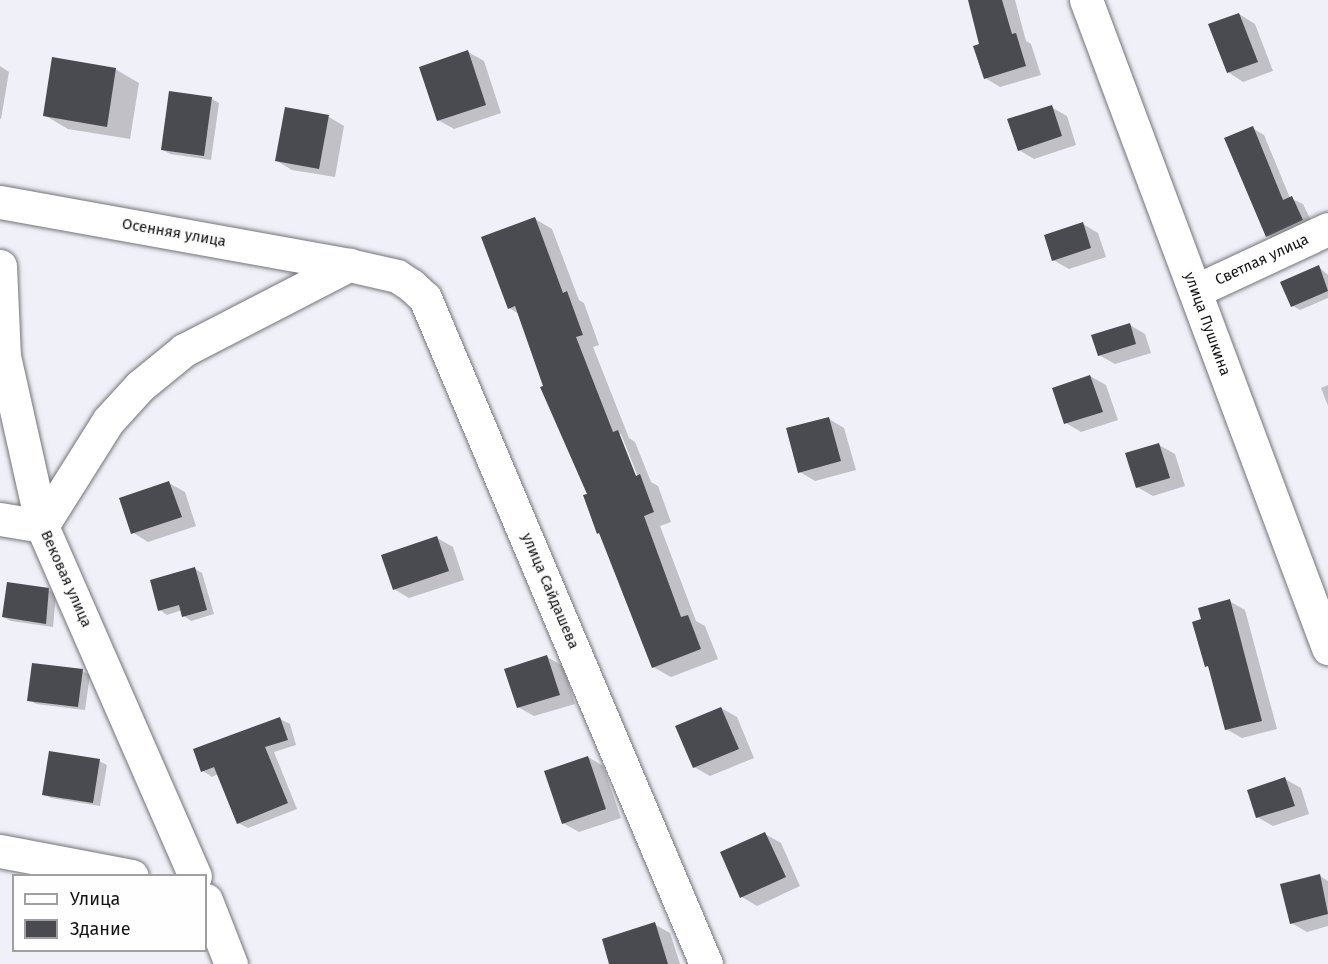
<!DOCTYPE html>
<meta charset="utf-8">
<style>
body{margin:0}
#map{position:relative;width:1328px;height:964px;overflow:hidden;background:#f0f1f8;font-family:"Fira Sans",sans-serif}
div>[style]{position:absolute}
.shadow>*{inset:0;background:#0003}
.building>*{inset:0;background:#4a4b51}
.roads{filter:drop-shadow(0 0 2px #73747a) drop-shadow(0 0 2px #73747a)}
.minor>*{height:33px;margin:-16.5px;padding:0 16.5px;transform-origin:16.5px;border-radius:16.5px;background:#fff}
.major>*{height:33px;margin:-16.5px;padding:0 16.5px;transform-origin:16.5px;border-radius:16.5px;background:#fff}
span{translate:-50% -50%;white-space:nowrap;text-align:center;line-height:1.15;-webkit-text-stroke:6px #fefefe;paint-order:stroke}
.street-label{font-size:15px;color:#131315}
.legend{position:absolute;left:12px;top:874px;width:195px;height:78px;box-sizing:border-box;background:#fefefe;border:2px solid #a0a0a1;margin:0;padding:8px 10px;list-style:none;font-size:18px;color:#131315}
.legend li{display:flex;align-items:center;gap:12px;height:30px}
.legend b{width:30px;border:2px solid #a0a0a1}
</style>
<div id="map">
<div class="shadow">
<i style="clip-path:polygon(969px 0,1015px 0,1026px 41px,1031px 44px,1041px 75px,1000px 87px,985px 78px,981px 45px)"></i>
<i style="clip-path:polygon(1239px 14px,1255px 24px,1273px 71px,1243px 82px,1228px 72px)"></i>
<i style="clip-path:polygon(468px 52px,484px 61px,501px 113px,454px 129px,438px 120px)"></i>
<i style="clip-path:polygon(0 66px,9px 72px,1px 119px,0 118px)"></i>
<i style="clip-path:polygon(115px 69px,139px 83px,130px 139px,68px 129px,44px 115px)"></i>
<i style="clip-path:polygon(170px 93px,212px 99px,219px 103px,211px 160px,170px 154px,163px 150px)"></i>
<i style="clip-path:polygon(1051px 107px,1067px 116px,1076px 145px,1034px 159px,1019px 150px)"></i>
<i style="clip-path:polygon(286px 109px,329px 117px,344px 126px,335px 177px,292px 170px,277px 161px)"></i>
<i style="clip-path:polygon(1252px 128px,1264px 135px,1290px 198px,1303px 204px,1314px 227px,1279px 243px,1268px 236px)"></i>
<i style="clip-path:polygon(evenodd,535px 219px,552px 229px,579px 300px,584px 303px,599px 345px,593px 347px,629px 438px,635px 442px,651px 482px,658px 486px,671px 522px,660px 526px,696px 621px,705px 626px,718px 659px,671px 677px,653px 667px,602px 535px,598px 532px,588px 495px,542px 388px,545px 387px,519px 314px,509px 308px,535px 219px,618px 434px,621px 434px,640px 482px,637px 483px,618px 434px)"></i>
<i style="clip-path:polygon(1083px 224px,1098px 233px,1106px 257px,1069px 269px,1053px 260px)"></i>
<i style="clip-path:polygon(1319px 267px,1328px 275px,1328px 298px,1300px 310px,1293px 306px)"></i>
<i style="clip-path:polygon(1130px 325px,1145px 334px,1151px 353px,1115px 364px,1099px 355px)"></i>
<i style="clip-path:polygon(1090px 376px,1106px 385px,1118px 420px,1081px 432px,1066px 423px)"></i>
<i style="clip-path:polygon(1328px 385px,1328px 406px,1321px 388px)"></i>
<i style="clip-path:polygon(829px 419px,844px 428px,856px 470px,815px 481px,800px 472px)"></i>
<i style="clip-path:polygon(1159px 445px,1175px 454px,1185px 486px,1153px 496px,1137px 487px)"></i>
<i style="clip-path:polygon(169px 483px,185px 492px,196px 526px,148px 542px,132px 532px)"></i>
<i style="clip-path:polygon(437px 538px,453px 547px,464px 580px,409px 598px,394px 589px)"></i>
<i style="clip-path:polygon(195px 569px,202px 573px,214px 614px,191px 621px,184px 616px,182px 610px,167px 615px,160px 610px)"></i>
<i style="clip-path:polygon(48px 590px,56px 594px,53px 627px,11px 621px,3px 617px)"></i>
<i style="clip-path:polygon(1229px 601px,1245px 610px,1277px 729px,1242px 738px,1226px 729px,1210px 668px,1207px 666px,1203px 620px)"></i>
<i style="clip-path:polygon(547px 657px,563px 666px,575px 704px,534px 716px,518px 707px)"></i>
<i style="clip-path:polygon(82px 671px,90px 675px,85px 710px,36px 704px,29px 700px)"></i>
<i style="clip-path:polygon(721px 708px,737px 717px,754px 758px,710px 776px,694px 767px)"></i>
<i style="clip-path:polygon(280px 719px,290px 724px,296px 745px,274px 752px,297px 809px,248px 828px,238px 823px,218px 774px,212px 777px,203px 771px)"></i>
<i style="clip-path:polygon(588px 757px,603px 766px,621px 818px,579px 832px,563px 823px)"></i>
<i style="clip-path:polygon(99px 761px,107px 765px,100px 806px,51px 798px,43px 794px)"></i>
<i style="clip-path:polygon(1285px 779px,1301px 788px,1309px 814px,1273px 826px,1257px 817px)"></i>
<i style="clip-path:polygon(765px 834px,781px 843px,800px 886px,757px 906px,742px 897px)"></i>
<i style="clip-path:polygon(1320px 876px,1328px 881px,1328px 926px,1307px 932px,1291px 923px)"></i>
<i style="clip-path:polygon(654px 924px,670px 933px,680px 964px,611px 964px)"></i>
</div>
<div class="building">
<i style="clip-path:polygon(968px 0,1002px 0,1012px 34px,1016px 33px,1026px 66px,984px 79px,973px 46px,979px 44px)"></i>
<i style="clip-path:polygon(1239px 13px,1258px 62px,1227px 73px,1208px 24px)"></i>
<i style="clip-path:polygon(468px 50px,486px 105px,437px 121px,419px 67px)"></i>
<i style="clip-path:polygon(52px 57px,116px 68px,107px 127px,43px 116px)"></i>
<i style="clip-path:polygon(169px 91px,212px 97px,204px 156px,161px 150px)"></i>
<i style="clip-path:polygon(1052px 105px,1062px 136px,1018px 151px,1007px 119px)"></i>
<i style="clip-path:polygon(285px 107px,329px 115px,319px 169px,275px 161px)"></i>
<i style="clip-path:polygon(1253px 126px,1283px 200px,1292px 196px,1303px 220px,1266px 237px,1224px 138px)"></i>
<i style="clip-path:polygon(535px 217px,563px 293px,567px 291px,583px 335px,576px 337px,613px 432px,618px 430px,636px 476px,640px 474px,654px 512px,644px 516px,681px 617px,688px 615px,701px 649px,652px 668px,599px 533px,597px 534px,583px 495px,587px 494px,540px 387px,543px 386px,515px 306px,508px 309px,481px 237px)"></i>
<i style="clip-path:polygon(1083px 222px,1091px 248px,1052px 261px,1044px 235px)"></i>
<i style="clip-path:polygon(1319px 265px,1328px 291px,1291px 307px,1280px 282px)"></i>
<i style="clip-path:polygon(1130px 323px,1136px 344px,1098px 356px,1091px 335px)"></i>
<i style="clip-path:polygon(1090px 375px,1103px 412px,1064px 424px,1052px 388px)"></i>
<i style="clip-path:polygon(829px 417px,841px 461px,798px 473px,786px 428px)"></i>
<i style="clip-path:polygon(1159px 443px,1170px 478px,1136px 488px,1125px 453px)"></i>
<i style="clip-path:polygon(169px 481px,182px 517px,131px 534px,119px 498px)"></i>
<i style="clip-path:polygon(437px 536px,449px 571px,393px 590px,381px 555px)"></i>
<i style="clip-path:polygon(195px 567px,207px 610px,182px 617px,179px 605px,158px 611px,150px 580px)"></i>
<i style="clip-path:polygon(7px 582px,49px 588px,46px 624px,2px 617px)"></i>
<i style="clip-path:polygon(1230px 599px,1262px 721px,1225px 730px,1208px 666px,1205px 667px,1192px 622px,1201px 619px,1198px 608px)"></i>
<i style="clip-path:polygon(547px 655px,560px 695px,517px 708px,504px 669px)"></i>
<i style="clip-path:polygon(32px 663px,83px 669px,78px 707px,27px 701px)"></i>
<i style="clip-path:polygon(721px 707px,739px 749px,693px 768px,675px 726px)"></i>
<i style="clip-path:polygon(280px 717px,288px 740px,265px 747px,288px 803px,237px 824px,214px 767px,201px 772px,193px 749px)"></i>
<i style="clip-path:polygon(49px 751px,100px 759px,93px 803px,42px 795px)"></i>
<i style="clip-path:polygon(588px 756px,606px 809px,562px 824px,544px 771px)"></i>
<i style="clip-path:polygon(1285px 777px,1295px 806px,1256px 818px,1247px 790px)"></i>
<i style="clip-path:polygon(765px 832px,786px 877px,740px 898px,720px 852px)"></i>
<i style="clip-path:polygon(1320px 874px,1328px 914px,1290px 924px,1280px 884px)"></i>
<i style="clip-path:polygon(655px 922px,668px 964px,609px 964px,602px 939px)"></i>
</div>
<div class="roads">
<div class="minor">
<i style="left:0;top:202px;width:355px;rotate:10.2deg"></i>
<i style="left:349px;top:265px;width:49px;rotate:12.9deg"></i>
<i style="left:397px;top:276px;width:17px;rotate:33deg"></i>
<i style="left:411px;top:285px;width:19px;rotate:43deg"></i>
<i style="left:425px;top:298px;width:723px;rotate:67.12deg"></i>
<i style="left:0;top:266px;width:90px;rotate:87.5deg"></i>
<i style="left:4px;top:356px;width:174px;rotate:77.4deg"></i>
<i style="left:42px;top:526px;width:382px;rotate:66.4deg"></i>
<i style="left:1195px;top:291px;width:147px;rotate:-25deg"></i>
<i style="left:0;top:519px;width:43px;rotate:9.5deg"></i>
<i style="left:42px;top:526px;width:124px;rotate:-57.8deg"></i>
<i style="left:108px;top:421px;width:47px;rotate:-47.6deg"></i>
<i style="left:140px;top:386px;width:57px;rotate:-39.3deg"></i>
<i style="left:184px;top:350px;width:186px;rotate:-27.3deg"></i>
<i style="left:0;top:851px;width:134px;rotate:10.7deg"></i>
<i style="left:206px;top:900px;width:69px;rotate:68.7deg"></i>
</div>
<div class="major">
<i style="left:1086px;top:0;width:692px;rotate:69.52deg"></i>
</div>
</div>
<div class="street-label">
<span style="left:174px;top:233px;rotate:10deg">Осенняя улица</span>
<span style="left:1262px;top:260px;rotate:-25deg">Светлая улица</span>
<span style="left:1207px;top:324px;rotate:70deg">улица Пушкина</span>
<span style="left:66px;top:579px;rotate:66deg">Вековая улица</span>
<span style="left:550px;top:591px;rotate:67deg">улица Сайдашева</span>
</div>
<ul class="legend">
<li><b style="height:8px;background:#fff"></b>Улица</li>
<li><b style="height:16px;background:#4a4b51"></b>Здание</li>
</ul>
</div>
